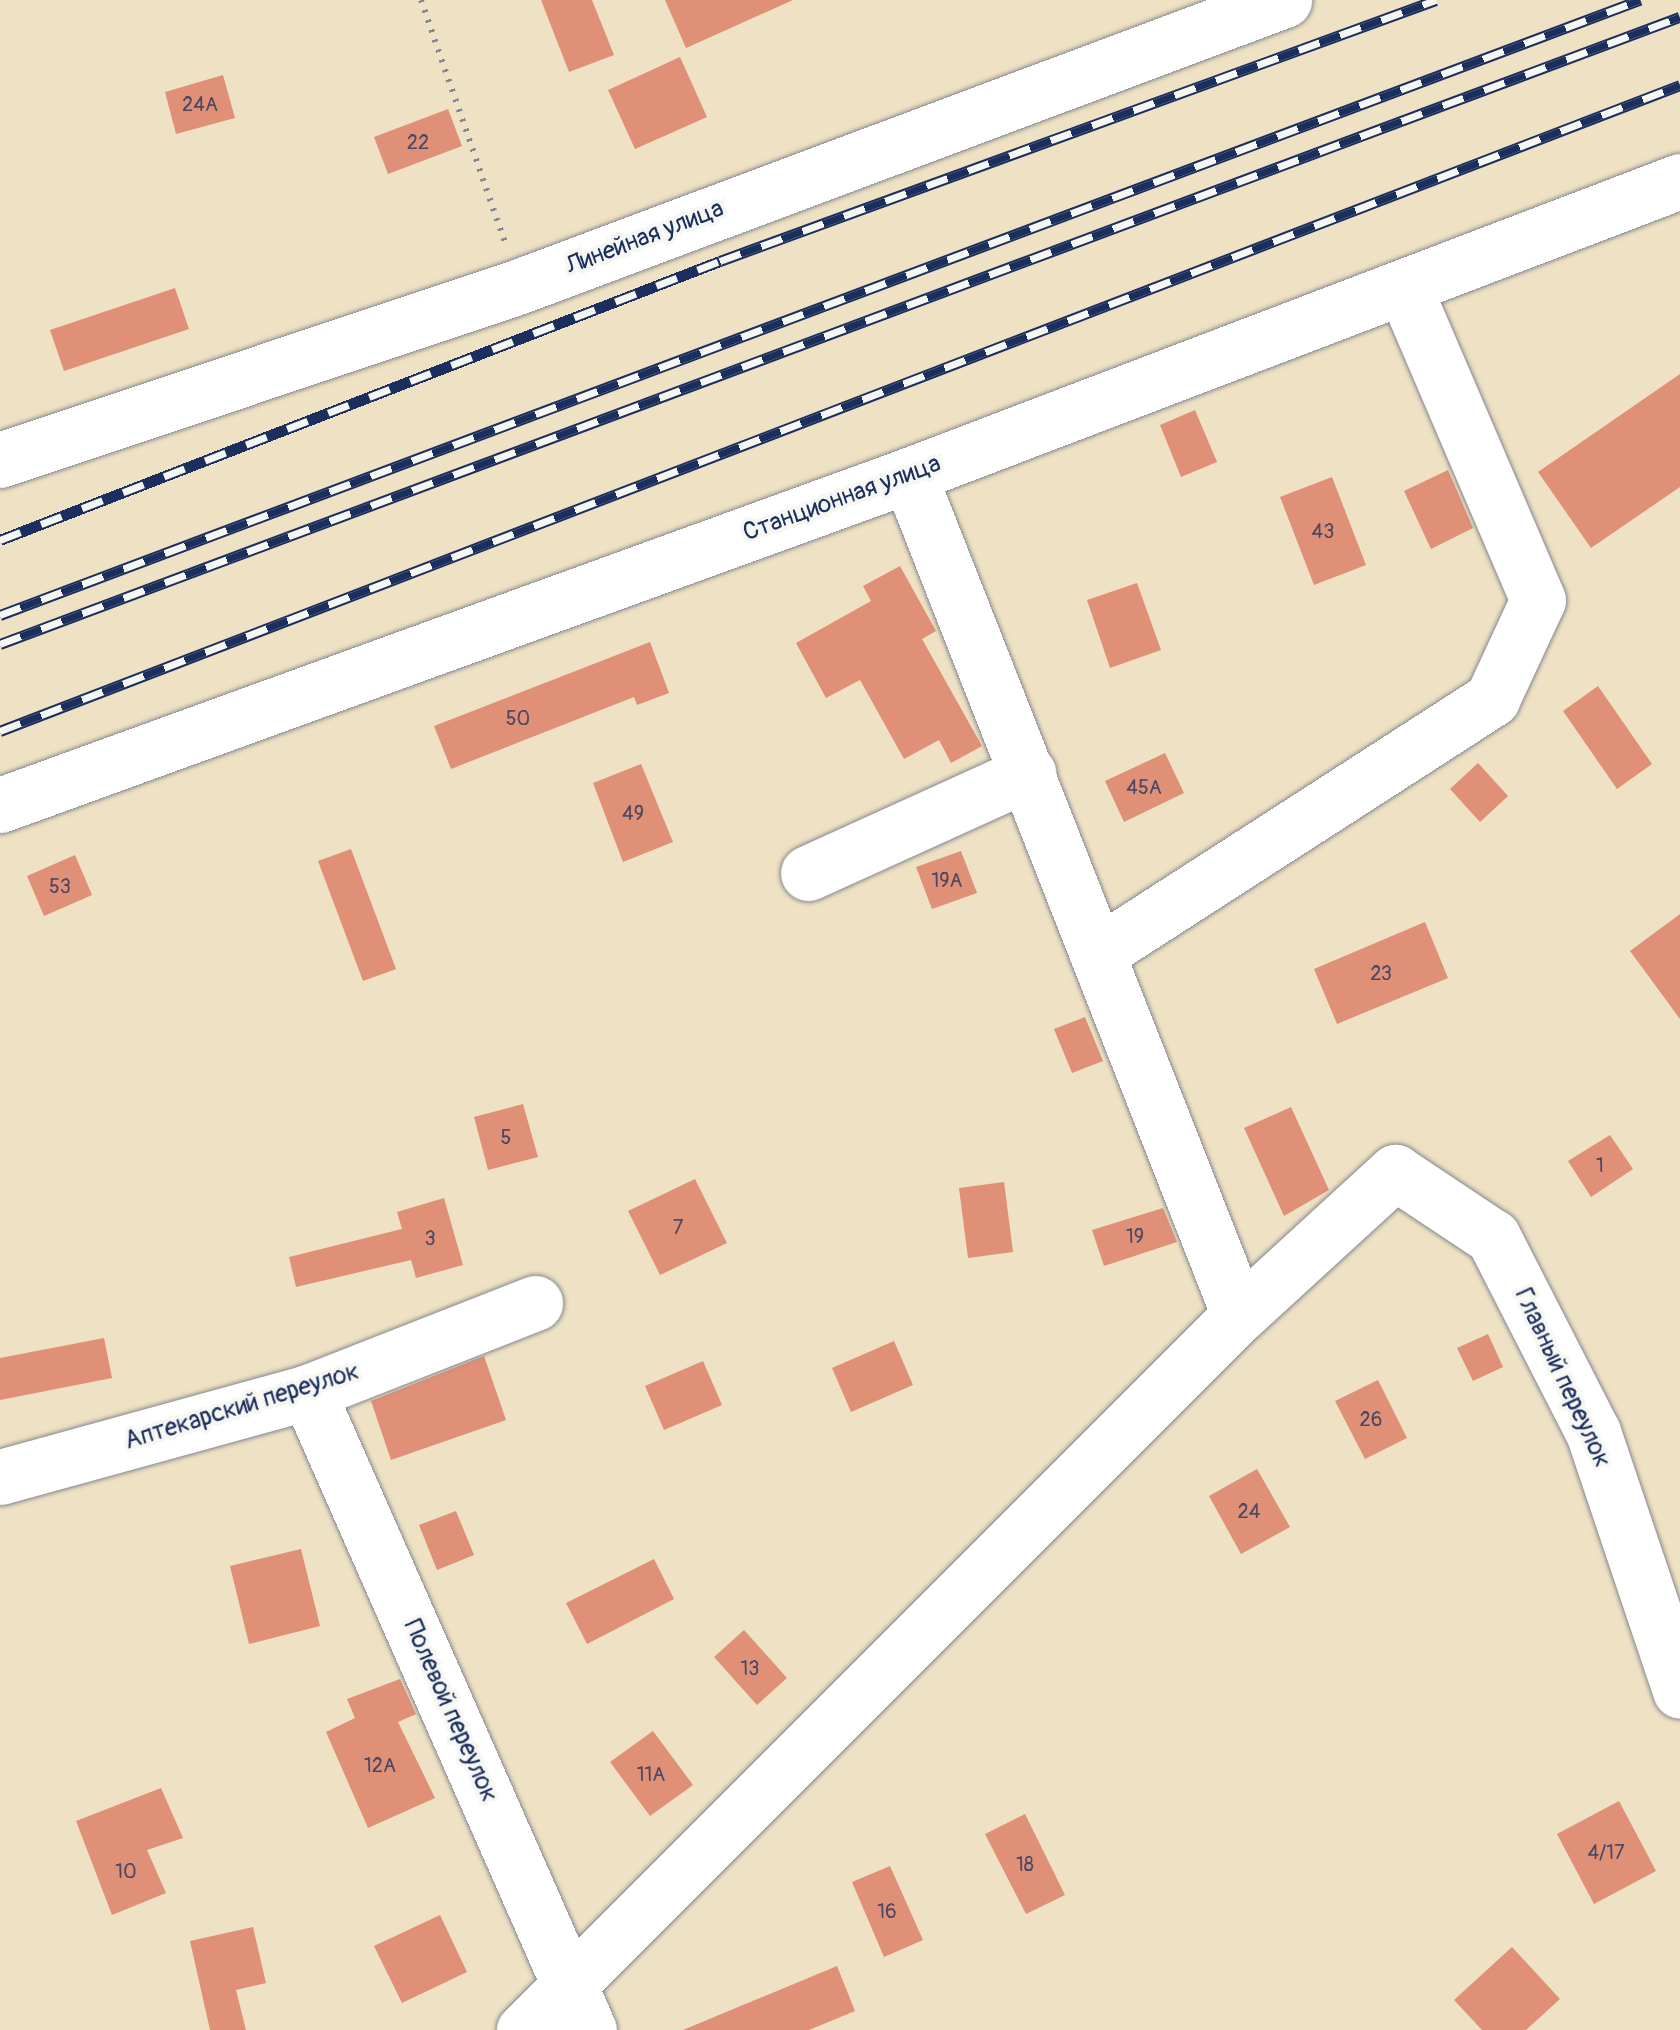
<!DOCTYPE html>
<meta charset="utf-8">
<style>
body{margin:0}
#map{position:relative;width:1680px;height:2030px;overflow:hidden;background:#efe1c3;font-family:Pangolin,sans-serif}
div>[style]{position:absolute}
.building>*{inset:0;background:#df9076}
.path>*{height:6px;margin-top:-3px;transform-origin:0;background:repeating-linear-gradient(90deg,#858890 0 2.5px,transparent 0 10.5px)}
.roads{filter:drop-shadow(0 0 2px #858890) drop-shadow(0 0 2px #858890)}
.minor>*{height:55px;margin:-27.5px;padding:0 27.5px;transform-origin:27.5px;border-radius:27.5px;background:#fff}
.rail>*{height:11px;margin-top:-5.5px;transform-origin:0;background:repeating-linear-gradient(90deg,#f6f6f2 0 22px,#1b2f5e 0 44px);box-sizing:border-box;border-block:2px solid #1b2f5e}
span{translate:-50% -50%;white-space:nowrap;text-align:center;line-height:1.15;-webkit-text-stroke:8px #f6f6f2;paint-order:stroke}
.number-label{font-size:20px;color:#4c4764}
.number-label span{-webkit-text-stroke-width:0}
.street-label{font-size:25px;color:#1b2f5e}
</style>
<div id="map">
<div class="building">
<i style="clip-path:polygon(541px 0,592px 0,614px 55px,569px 72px)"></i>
<i style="clip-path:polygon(665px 0,793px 0,686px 48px)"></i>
<i style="clip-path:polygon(680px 57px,707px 117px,635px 149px,608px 90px)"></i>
<i style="clip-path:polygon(223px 75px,235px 118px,176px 134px,165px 92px)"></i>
<i style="clip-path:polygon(448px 109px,462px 146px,388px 174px,374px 137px)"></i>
<i style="clip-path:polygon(175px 288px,189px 329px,64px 371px,50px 330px)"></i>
<i style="clip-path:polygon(1680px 374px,1680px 487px,1591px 548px,1538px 472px)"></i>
<i style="clip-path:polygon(1195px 410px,1217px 462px,1181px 477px,1160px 425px)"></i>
<i style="clip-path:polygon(1448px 470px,1473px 528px,1431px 549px,1404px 491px)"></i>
<i style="clip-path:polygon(1332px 477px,1366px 565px,1314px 585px,1280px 497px)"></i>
<i style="clip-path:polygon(900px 566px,936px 631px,922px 639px,982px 746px,951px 763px,939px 740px,904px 759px,860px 680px,826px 698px,796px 643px,871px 601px,863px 586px)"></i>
<i style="clip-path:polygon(1137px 583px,1161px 650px,1110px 668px,1087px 600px)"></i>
<i style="clip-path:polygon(650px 642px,669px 693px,637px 705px,634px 697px,451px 769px,434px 726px)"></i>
<i style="clip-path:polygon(1598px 686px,1652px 764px,1617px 789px,1563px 711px)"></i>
<i style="clip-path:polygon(1165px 753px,1184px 793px,1124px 822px,1105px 781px)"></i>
<i style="clip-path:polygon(1478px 763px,1508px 796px,1480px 822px,1450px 789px)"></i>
<i style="clip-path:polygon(641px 764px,673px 842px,623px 862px,593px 783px)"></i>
<i style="clip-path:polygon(351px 849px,396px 969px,363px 981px,318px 861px)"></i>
<i style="clip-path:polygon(961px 851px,977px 893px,932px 909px,916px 867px)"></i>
<i style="clip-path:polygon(75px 855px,92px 895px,44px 916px,27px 876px)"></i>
<i style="clip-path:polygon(1680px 914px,1680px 1019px,1630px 951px)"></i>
<i style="clip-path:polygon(1425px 922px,1448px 978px,1337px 1024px,1314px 969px)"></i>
<i style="clip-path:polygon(1085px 1017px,1103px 1061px,1072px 1073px,1054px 1029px)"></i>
<i style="clip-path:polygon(523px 1104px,538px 1157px,488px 1170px,474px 1117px)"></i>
<i style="clip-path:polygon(1291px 1107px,1329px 1190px,1284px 1216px,1244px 1128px)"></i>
<i style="clip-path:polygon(1610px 1135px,1633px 1169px,1591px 1197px,1568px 1161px)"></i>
<i style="clip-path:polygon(695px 1179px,727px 1243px,660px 1275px,628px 1211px)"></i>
<i style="clip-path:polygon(1004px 1182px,1013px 1252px,968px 1258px,959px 1188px)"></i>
<i style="clip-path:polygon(444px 1198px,463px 1265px,416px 1278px,411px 1260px,296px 1287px,289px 1257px,402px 1229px,397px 1212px)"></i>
<i style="clip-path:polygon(1163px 1208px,1177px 1242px,1104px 1266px,1092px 1230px)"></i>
<i style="clip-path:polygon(1488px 1334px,1503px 1367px,1473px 1381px,1457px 1348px)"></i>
<i style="clip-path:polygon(104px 1338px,112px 1378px,0 1400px,0 1358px)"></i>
<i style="clip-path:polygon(894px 1341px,913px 1385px,851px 1412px,832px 1368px)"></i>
<i style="clip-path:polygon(484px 1356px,506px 1420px,391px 1460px,371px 1401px)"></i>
<i style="clip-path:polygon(703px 1361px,722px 1405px,664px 1430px,645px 1386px)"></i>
<i style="clip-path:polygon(1378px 1380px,1407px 1438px,1365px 1459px,1335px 1401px)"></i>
<i style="clip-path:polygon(1257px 1469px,1290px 1527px,1241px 1554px,1209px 1496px)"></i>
<i style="clip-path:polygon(456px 1511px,474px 1555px,437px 1570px,419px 1525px)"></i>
<i style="clip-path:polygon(301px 1549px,320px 1626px,249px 1644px,230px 1566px)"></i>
<i style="clip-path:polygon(654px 1559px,674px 1599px,587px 1644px,566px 1603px)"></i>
<i style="clip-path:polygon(744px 1630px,787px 1678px,757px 1705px,714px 1657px)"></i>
<i style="clip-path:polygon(400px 1679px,416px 1714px,398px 1722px,435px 1798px,368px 1828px,326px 1732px,355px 1718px,347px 1699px)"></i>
<i style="clip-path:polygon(653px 1731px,693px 1785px,650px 1816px,610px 1762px)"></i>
<i style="clip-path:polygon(161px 1788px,183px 1838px,147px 1850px,166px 1893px,112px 1915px,76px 1821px)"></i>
<i style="clip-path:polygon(1619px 1801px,1656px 1871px,1594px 1904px,1557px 1834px)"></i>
<i style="clip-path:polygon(1025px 1814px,1065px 1895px,1026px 1914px,985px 1834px)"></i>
<i style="clip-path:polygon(890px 1866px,923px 1940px,884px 1957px,852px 1882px)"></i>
<i style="clip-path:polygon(440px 1915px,467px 1972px,402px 2003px,374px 1946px)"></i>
<i style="clip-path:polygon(253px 1927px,266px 1983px,236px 1990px,246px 2030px,210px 2030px,190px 1941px)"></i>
<i style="clip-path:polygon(1512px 1947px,1560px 1999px,1526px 2030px,1482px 2030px,1454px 2000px)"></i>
<i style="clip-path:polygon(837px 1966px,855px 2011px,809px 2030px,683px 2030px)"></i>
</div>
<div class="path">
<i style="left:421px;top:0;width:256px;rotate:70.9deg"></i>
</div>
<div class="roads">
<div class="minor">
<i style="left:0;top:460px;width:548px;rotate:-18.5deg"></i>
<i style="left:520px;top:286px;width:816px;rotate:-20.52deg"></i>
<i style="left:909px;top:475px;width:902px;rotate:68.55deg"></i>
<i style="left:0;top:805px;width:967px;rotate:-19.95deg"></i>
<i style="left:909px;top:475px;width:825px;rotate:-20.87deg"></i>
<i style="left:808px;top:873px;width:242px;rotate:-24.4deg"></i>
<i style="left:1098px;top:953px;width:469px;rotate:-32.8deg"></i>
<i style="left:1492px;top:699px;width:109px;rotate:-65.1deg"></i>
<i style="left:1538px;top:600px;width:340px;rotate:-113.2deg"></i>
<i style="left:308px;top:1392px;width:697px;rotate:66.23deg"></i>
<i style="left:0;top:1477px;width:320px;rotate:-15.4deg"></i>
<i style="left:308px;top:1392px;width:244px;rotate:-21.4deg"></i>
<i style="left:524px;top:2030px;width:1011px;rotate:-45deg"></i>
<i style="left:1239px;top:1315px;width:212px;rotate:-42.5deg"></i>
<i style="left:1395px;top:1172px;width:118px;rotate:33.6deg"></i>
<i style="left:1493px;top:1237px;width:219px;rotate:62.9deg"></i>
<i style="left:1593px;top:1432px;width:273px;rotate:71.4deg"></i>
</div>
</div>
<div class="rail">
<i style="left:0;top:540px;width:772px;rotate:-21.18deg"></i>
<i style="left:720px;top:261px;width:762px;rotate:-20.03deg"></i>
<i style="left:0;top:615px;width:1752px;rotate:-20.56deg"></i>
<i style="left:0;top:644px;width:1793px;rotate:-20.47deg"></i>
<i style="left:0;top:731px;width:1800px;rotate:-21.03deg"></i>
</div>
<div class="number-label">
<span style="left:200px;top:104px">24А</span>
<span style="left:418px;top:142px">22</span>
<span style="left:1323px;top:531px">43</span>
<span style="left:518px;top:718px">50</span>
<span style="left:1144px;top:787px">45А</span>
<span style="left:633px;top:813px">49</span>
<span style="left:947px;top:880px">19А</span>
<span style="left:60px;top:886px">53</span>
<span style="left:1381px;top:973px">23</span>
<span style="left:506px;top:1137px">5</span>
<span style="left:1600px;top:1165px">1</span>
<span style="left:678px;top:1227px">7</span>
<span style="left:1135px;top:1236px">19</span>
<span style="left:430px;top:1238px">3</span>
<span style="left:1371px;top:1419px">26</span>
<span style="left:1249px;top:1511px">24</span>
<span style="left:750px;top:1668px">13</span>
<span style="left:380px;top:1765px">12А</span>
<span style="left:651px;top:1774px">11А</span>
<span style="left:1606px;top:1852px">4/17</span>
<span style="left:1025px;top:1864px">18</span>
<span style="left:126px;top:1871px">10</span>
<span style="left:887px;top:1911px">16</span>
</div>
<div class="street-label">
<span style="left:645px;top:238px;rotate:-21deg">Линейная улица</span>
<span style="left:842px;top:499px;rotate:-20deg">Станционная улица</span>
<span style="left:1562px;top:1378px;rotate:65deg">Главный переулок</span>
<span style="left:242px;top:1407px;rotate:-17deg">Аптекарский переулок</span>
<span style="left:450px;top:1711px;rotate:66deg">Полевой переулок</span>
</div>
</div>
